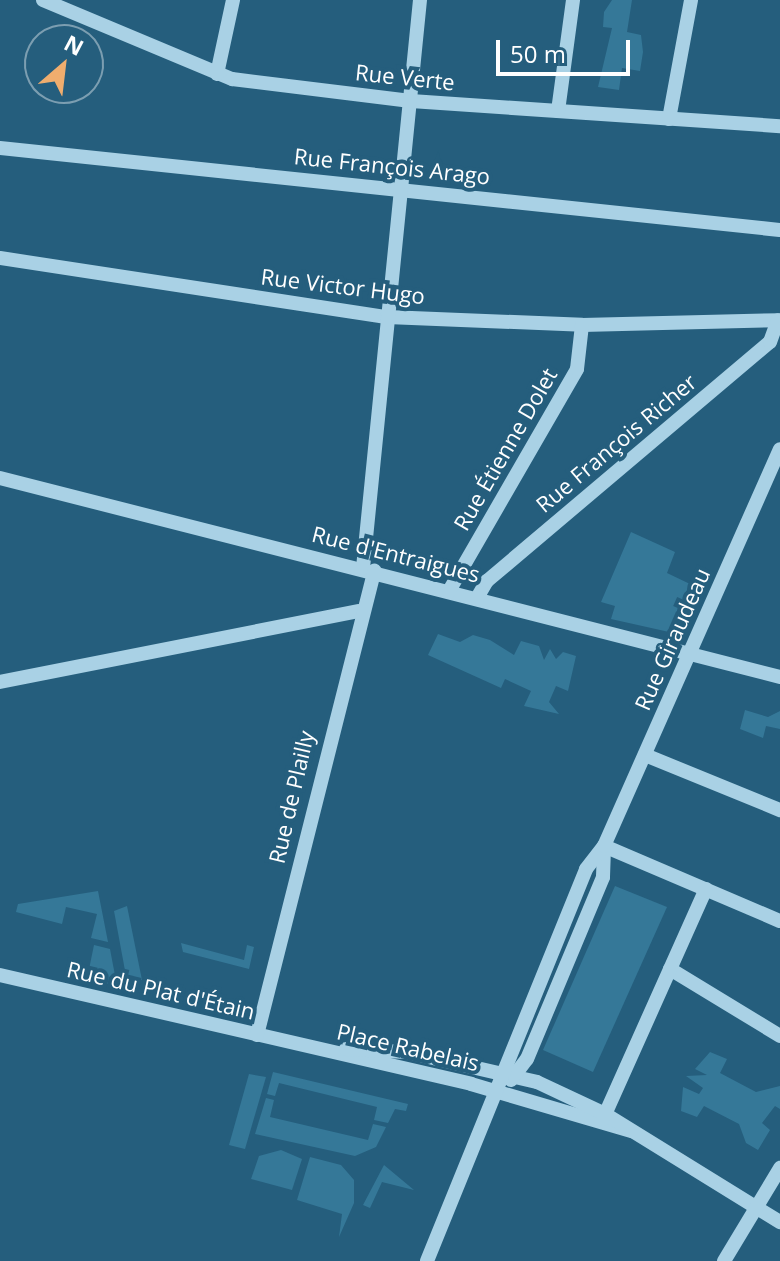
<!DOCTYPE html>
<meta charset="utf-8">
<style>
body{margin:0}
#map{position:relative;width:780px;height:1261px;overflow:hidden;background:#255e7d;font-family:"Open Sans",sans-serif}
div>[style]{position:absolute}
.green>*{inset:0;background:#357898}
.minor>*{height:14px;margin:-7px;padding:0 7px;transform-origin:7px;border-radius:7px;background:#a9d1e5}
span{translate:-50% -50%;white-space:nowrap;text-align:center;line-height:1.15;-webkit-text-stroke:8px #255e7d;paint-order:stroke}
.street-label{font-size:22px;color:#fff}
.north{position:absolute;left:24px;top:24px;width:80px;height:80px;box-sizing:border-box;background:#255e7d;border:2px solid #7c9eb1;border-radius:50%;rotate:28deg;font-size:22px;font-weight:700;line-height:32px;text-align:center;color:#fff}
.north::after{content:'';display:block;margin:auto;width:28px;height:36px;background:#efad6e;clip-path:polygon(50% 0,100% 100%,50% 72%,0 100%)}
.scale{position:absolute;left:496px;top:40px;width:134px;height:36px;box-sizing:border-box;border:4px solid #fff;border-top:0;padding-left:10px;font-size:24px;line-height:28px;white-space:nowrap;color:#fff;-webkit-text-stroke:6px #255e7d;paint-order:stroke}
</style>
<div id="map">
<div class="green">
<i style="clip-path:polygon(612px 0,632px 0,627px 32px,641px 35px,643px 52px,640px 71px,622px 68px,619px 90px,598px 87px,612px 28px,603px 27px,604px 12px)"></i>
<i style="clip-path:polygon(631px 532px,675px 552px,667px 573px,690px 584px,686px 592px,694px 596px,678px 634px,611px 619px,615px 606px,601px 602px)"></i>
<i style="clip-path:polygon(438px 634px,460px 642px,473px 635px,490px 640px,514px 655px,521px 641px,539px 646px,544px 660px,550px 649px,556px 659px,563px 652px,576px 656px,568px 691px,556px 686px,549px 702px,559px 714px,524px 706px,531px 691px,505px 679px,501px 688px,428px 655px)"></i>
<i style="clip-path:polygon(745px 710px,768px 717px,780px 711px,780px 729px,766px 726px,763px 738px,740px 729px)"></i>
<i style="clip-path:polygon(615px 886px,667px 907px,593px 1072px,543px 1050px)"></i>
<i style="clip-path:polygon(98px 891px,108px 942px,91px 938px,97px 914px,66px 907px,62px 924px,16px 912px,18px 904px)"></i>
<i style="clip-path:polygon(127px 906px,142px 980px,126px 976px,114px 911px)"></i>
<i style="clip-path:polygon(181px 943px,244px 960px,247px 945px,254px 947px,249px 969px,183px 952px)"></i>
<i style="clip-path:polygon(94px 945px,110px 949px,117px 986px,87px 979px)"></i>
<i style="clip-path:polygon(710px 1052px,727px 1059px,720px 1073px,756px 1092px,780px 1086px,780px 1109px,775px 1106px,762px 1123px,770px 1130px,758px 1150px,746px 1143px,739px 1124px,704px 1106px,697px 1117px,681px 1111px,683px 1087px,699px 1094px,703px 1088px,686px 1076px,707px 1075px,695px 1069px)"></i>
<i style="clip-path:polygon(273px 1072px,408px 1104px,406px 1111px,395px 1109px,388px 1123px,374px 1120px,377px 1107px,279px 1083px,275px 1096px,267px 1094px)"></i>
<i style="clip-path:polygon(249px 1074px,266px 1077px,245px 1149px,229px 1145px)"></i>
<i style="clip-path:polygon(266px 1098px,274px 1100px,270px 1117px,368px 1140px,373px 1124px,386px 1127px,376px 1147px,355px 1156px,255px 1134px)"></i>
<i style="clip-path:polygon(281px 1150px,302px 1159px,292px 1190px,251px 1179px,259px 1156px)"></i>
<i style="clip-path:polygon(310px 1157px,341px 1165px,354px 1180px,354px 1203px,339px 1237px,342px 1214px,297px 1200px)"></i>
<i style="clip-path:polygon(384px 1165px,414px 1190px,382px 1182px,370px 1208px,363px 1205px)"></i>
</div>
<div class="minor">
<i style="left:43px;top:0;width:205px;rotate:22.7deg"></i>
<i style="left:232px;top:79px;width:180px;rotate:7deg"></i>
<i style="left:411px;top:101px;width:370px;rotate:3.9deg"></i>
<i style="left:217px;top:74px;width:76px;rotate:-77.8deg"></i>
<i style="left:558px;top:111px;width:112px;rotate:-82.3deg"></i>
<i style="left:669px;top:119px;width:121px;rotate:-79.5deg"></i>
<i style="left:0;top:148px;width:784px;rotate:6deg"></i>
<i style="left:0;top:258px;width:391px;rotate:8.7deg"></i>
<i style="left:387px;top:317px;width:195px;rotate:2.3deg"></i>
<i style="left:582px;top:325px;width:198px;rotate:-1.4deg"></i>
<i style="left:0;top:478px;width:805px;rotate:14.31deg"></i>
<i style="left:363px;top:568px;width:571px;rotate:-84.27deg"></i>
<i style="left:449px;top:591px;width:256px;rotate:-60deg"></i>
<i style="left:577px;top:369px;width:44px;rotate:-83.5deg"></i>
<i style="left:477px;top:598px;width:20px;rotate:-60deg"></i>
<i style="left:487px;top:581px;width:370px;rotate:-40.2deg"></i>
<i style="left:770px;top:342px;width:23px;rotate:-70deg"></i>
<i style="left:0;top:682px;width:365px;rotate:-11.2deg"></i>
<i style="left:645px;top:755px;width:146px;rotate:22.2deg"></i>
<i style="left:604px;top:846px;width:191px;rotate:23.1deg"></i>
<i style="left:670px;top:969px;width:129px;rotate:31.3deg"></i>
<i style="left:0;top:975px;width:483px;rotate:13deg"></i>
<i style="left:471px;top:1084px;width:167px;rotate:16.4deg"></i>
<i style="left:257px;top:1035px;width:479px;rotate:-75.8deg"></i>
<i style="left:346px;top:1049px;width:61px;rotate:2.8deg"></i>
<i style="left:407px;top:1052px;width:133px;rotate:13deg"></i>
<i style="left:537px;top:1082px;width:75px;rotate:25.2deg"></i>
<i style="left:605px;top:1114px;width:206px;rotate:31.7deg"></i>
<i style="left:511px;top:1080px;width:26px;rotate:-53deg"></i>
<i style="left:527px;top:1059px;width:197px;rotate:-67.3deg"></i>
<i style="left:603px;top:877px;width:31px;rotate:-88deg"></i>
<i style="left:603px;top:1119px;width:252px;rotate:-65.9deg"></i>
<i style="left:427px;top:1261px;width:423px;rotate:-67.9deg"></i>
<i style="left:586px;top:869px;width:29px;rotate:-52deg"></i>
<i style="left:604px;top:846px;width:434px;rotate:-66.1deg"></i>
<i style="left:724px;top:1261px;width:109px;rotate:-58.9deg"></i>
</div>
<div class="street-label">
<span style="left:405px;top:77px;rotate:6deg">Rue Verte</span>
<span style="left:392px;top:166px;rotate:6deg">Rue François Arago</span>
<span style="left:343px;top:286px;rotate:7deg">Rue Victor Hugo</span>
<span style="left:616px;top:443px;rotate:-40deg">Rue François Richer</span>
<span style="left:505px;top:449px;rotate:-60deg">Rue Étienne Dolet</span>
<span style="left:396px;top:554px;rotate:14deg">Rue d'Entraigues</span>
<span style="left:672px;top:639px;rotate:-66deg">Rue Giraudeau</span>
<span style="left:291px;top:797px;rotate:-77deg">Rue de Plailly</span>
<span style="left:161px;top:990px;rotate:13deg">Rue du Plat d'Étain</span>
<span style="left:408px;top:1047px;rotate:13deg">Place Rabelais</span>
</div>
<div class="north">N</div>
<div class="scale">50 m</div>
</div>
